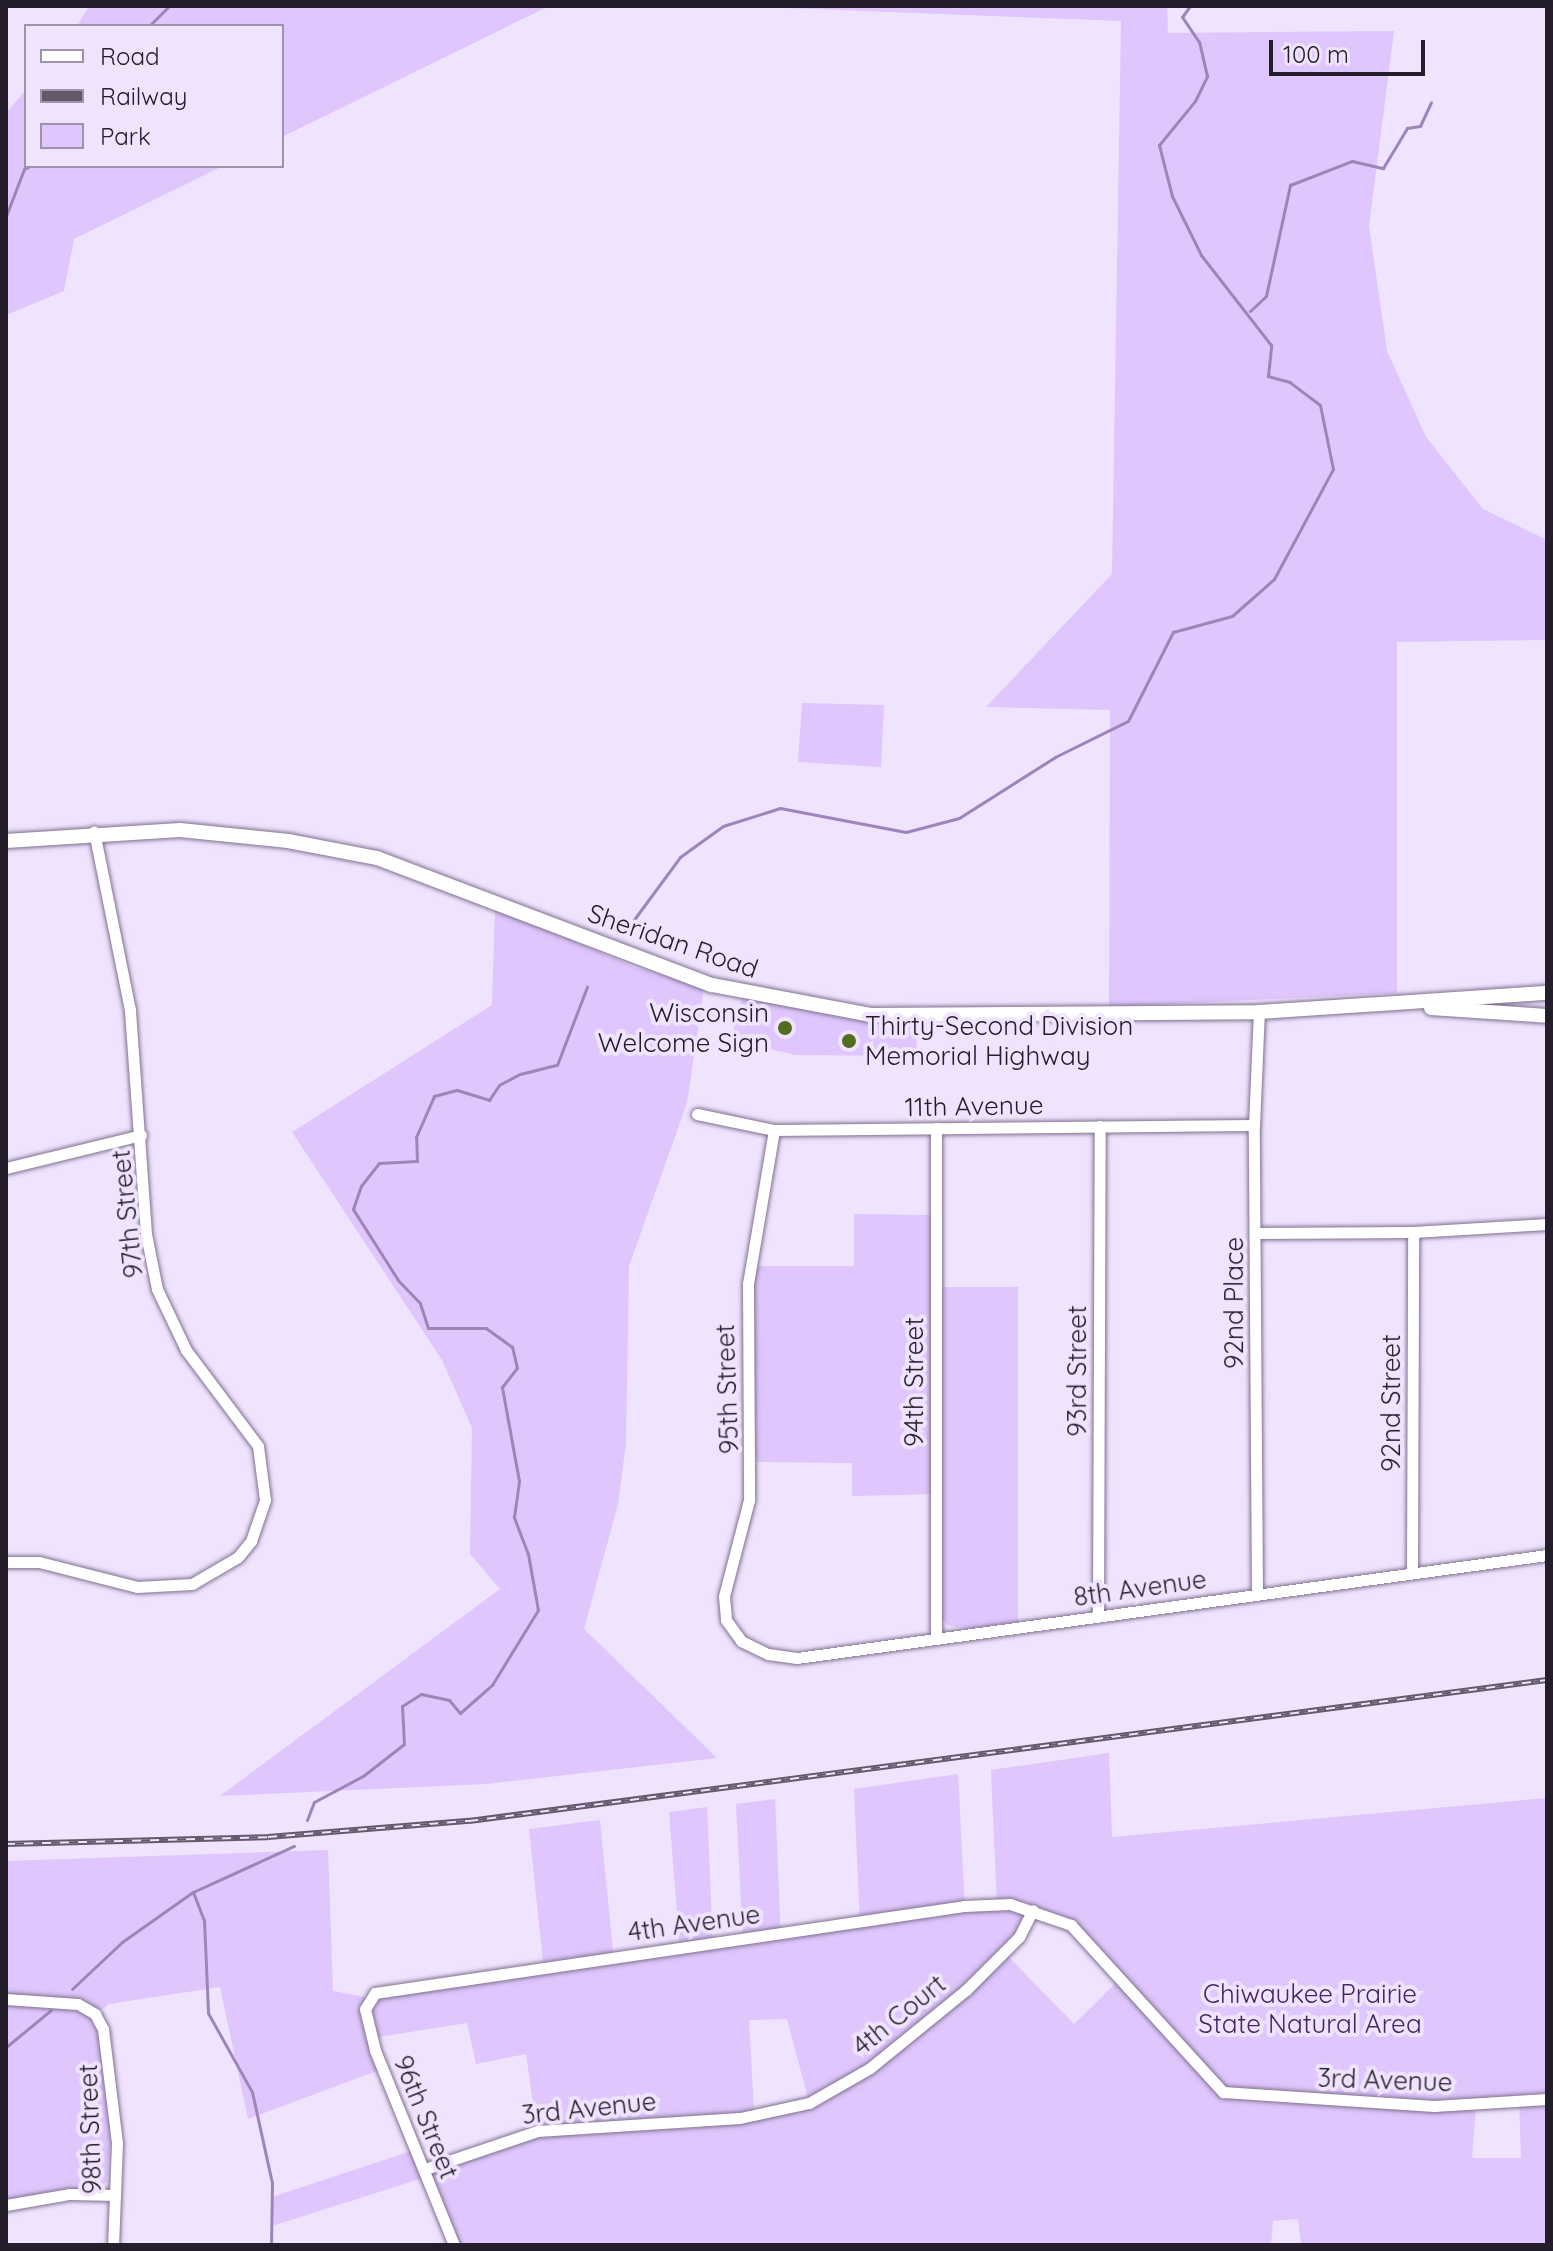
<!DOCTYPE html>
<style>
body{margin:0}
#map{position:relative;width:1553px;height:2251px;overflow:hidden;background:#efe3fe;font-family:Quicksand,sans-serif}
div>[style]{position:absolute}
.green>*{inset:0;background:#dfc6fd}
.stream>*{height:3px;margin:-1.5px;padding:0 1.5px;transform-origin:1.5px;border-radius:1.5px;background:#9e85b9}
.roads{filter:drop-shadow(0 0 2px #7f718f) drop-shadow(0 0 2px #7f718f)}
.minor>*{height:11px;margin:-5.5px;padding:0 5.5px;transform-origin:5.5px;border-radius:5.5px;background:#fff}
.major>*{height:14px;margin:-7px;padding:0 7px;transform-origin:7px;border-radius:7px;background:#fff}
.rail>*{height:6px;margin-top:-3px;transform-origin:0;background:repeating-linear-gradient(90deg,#efe3fe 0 9px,#625a6a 0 18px);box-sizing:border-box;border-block:2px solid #625a6a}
.dots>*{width:22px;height:22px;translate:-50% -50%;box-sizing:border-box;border:4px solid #efe3fe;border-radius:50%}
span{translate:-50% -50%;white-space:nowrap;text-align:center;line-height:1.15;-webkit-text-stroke:8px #efe3fe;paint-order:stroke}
.street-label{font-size:26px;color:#231e29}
.poi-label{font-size:26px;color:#231e29}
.right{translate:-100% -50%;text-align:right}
.left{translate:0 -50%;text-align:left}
.park-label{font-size:26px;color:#472565}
.frame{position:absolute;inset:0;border:8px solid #231e29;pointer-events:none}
.legend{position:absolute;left:24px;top:24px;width:260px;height:144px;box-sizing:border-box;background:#efe3fe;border:2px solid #9d94a9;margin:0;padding:10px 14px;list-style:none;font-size:24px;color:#231e29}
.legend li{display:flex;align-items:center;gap:16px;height:40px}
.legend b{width:40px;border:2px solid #9d94a9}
.scale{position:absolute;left:1269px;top:40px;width:156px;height:36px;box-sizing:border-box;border:4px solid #231e29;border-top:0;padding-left:10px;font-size:24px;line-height:28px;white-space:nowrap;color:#231e29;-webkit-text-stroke:6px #efe3fe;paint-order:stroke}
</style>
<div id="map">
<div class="green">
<i style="clip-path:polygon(89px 6px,549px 6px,282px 137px,282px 26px,77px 26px)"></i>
<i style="clip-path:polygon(736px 6px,1167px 6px,1168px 33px,1394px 31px,1369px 226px,1387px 351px,1426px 437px,1483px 509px,1547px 540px,1547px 640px,1397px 642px,1397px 993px,1109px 1007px,1110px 710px,986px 707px,1112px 574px,1121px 21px)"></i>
<i style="clip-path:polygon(26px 90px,26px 166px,223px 166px,74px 239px,64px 291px,6px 315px,6px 113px)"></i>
<i style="clip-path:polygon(802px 703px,884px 705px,881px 767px,798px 762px)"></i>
<i style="clip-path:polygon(495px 907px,634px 967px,704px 987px,687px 1103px,629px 1266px,626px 1443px,618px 1504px,584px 1629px,717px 1758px,486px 1784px,220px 1796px,500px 1589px,470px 1554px,472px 1428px,442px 1360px,292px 1132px,492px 1005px)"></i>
<i style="clip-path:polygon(742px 997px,850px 1018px,916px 1022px,917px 1056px,795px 1055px,731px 1040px)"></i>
<i style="clip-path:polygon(854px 1214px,931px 1215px,931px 1287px,1018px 1287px,1018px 1622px,968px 1629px,947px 1625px,940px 1617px,939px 1494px,852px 1496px,852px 1463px,756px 1462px,750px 1330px,754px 1266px,854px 1266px)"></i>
<i style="clip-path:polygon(evenodd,1109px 1753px,1112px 1837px,1547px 1798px,1547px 2245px,1301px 2245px,1298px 2219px,1273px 2221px,1271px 2245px,450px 2245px,423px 2178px,272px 2226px,272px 2197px,417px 2149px,431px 2167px,524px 2134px,696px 2128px,809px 2102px,787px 2019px,749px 2020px,754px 2111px,537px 2131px,526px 2054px,476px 2064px,467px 2023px,367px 2039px,379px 2070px,248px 2119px,220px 1987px,109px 2004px,90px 2017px,101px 2037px,111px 2127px,107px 2182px,95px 2189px,6px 2201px,6px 1861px,328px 1850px,333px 1991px,375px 1999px,544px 1971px,529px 1829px,600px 1820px,614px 1961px,680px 1951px,669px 1812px,707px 1807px,713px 1946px,743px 1942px,736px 1804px,775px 1799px,781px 1937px,860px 1926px,854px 1789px,958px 1774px,965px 1909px,997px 1907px,991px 1770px,1109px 1753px,1025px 1902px,1073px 1921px,1123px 1976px,1074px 2024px,1002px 1950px,1020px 1927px,1025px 1902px,1109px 1753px,1519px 2096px,1521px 2158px,1472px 2158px,1476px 2108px,1519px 2096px)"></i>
</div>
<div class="stream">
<i style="left:149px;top:26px;width:28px;rotate:-45deg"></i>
<i style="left:6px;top:216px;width:50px;rotate:-69deg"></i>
<i style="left:24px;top:169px;width:7px;rotate:-27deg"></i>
<i style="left:1250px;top:311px;width:22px;rotate:-43deg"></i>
<i style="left:1266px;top:296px;width:114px;rotate:-77.8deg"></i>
<i style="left:1290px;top:185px;width:66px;rotate:-21.2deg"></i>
<i style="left:1352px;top:161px;width:32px;rotate:13deg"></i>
<i style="left:1383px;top:168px;width:47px;rotate:-59deg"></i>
<i style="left:1407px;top:128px;width:13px;rotate:-9deg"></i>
<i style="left:1420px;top:126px;width:26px;rotate:-65deg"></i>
<i style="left:627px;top:929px;width:89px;rotate:-53.6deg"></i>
<i style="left:680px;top:857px;width:53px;rotate:-35.8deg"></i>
<i style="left:723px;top:826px;width:60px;rotate:-17.5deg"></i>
<i style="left:780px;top:808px;width:128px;rotate:10.8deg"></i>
<i style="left:906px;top:832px;width:55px;rotate:-14.8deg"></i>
<i style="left:959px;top:818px;width:114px;rotate:-32.4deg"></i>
<i style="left:1055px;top:757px;width:81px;rotate:-26.3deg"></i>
<i style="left:1128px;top:721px;width:100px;rotate:-63.2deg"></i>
<i style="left:1173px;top:632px;width:61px;rotate:-15.2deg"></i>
<i style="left:1232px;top:616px;width:56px;rotate:-41.4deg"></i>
<i style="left:1274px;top:579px;width:125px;rotate:-61.8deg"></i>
<i style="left:1333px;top:469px;width:65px;rotate:-101.5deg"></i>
<i style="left:1320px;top:405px;width:38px;rotate:-143deg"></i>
<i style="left:1290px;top:382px;width:23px;rotate:-165deg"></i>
<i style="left:1268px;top:376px;width:31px;rotate:-84deg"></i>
<i style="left:1271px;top:345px;width:114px;rotate:-127.9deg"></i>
<i style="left:1201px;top:255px;width:66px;rotate:-116.2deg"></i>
<i style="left:1172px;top:196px;width:53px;rotate:-104.3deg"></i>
<i style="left:1159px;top:145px;width:57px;rotate:-50.7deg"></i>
<i style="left:1195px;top:101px;width:28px;rotate:-64deg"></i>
<i style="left:1207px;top:76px;width:35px;rotate:-103deg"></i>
<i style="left:1199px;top:42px;width:30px;rotate:-124deg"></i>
<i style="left:1182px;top:17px;width:14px;rotate:-54deg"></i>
<i style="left:307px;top:1820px;width:19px;rotate:-69deg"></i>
<i style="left:314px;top:1802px;width:55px;rotate:-28deg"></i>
<i style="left:363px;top:1776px;width:52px;rotate:-38deg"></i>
<i style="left:404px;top:1744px;width:38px;rotate:-93deg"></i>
<i style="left:402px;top:1706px;width:22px;rotate:-32deg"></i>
<i style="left:421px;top:1694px;width:29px;rotate:12deg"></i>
<i style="left:449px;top:1700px;width:17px;rotate:50deg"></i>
<i style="left:460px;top:1713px;width:43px;rotate:-41.2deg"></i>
<i style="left:492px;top:1685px;width:88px;rotate:-58.5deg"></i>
<i style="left:538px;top:1610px;width:57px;rotate:-100.1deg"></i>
<i style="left:528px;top:1554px;width:40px;rotate:-111deg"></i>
<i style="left:514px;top:1517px;width:36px;rotate:-82deg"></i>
<i style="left:519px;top:1481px;width:96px;rotate:-100.3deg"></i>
<i style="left:502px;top:1387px;width:24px;rotate:-52deg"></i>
<i style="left:517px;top:1368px;width:22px;rotate:-103deg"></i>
<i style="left:512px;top:1347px;width:32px;rotate:-144deg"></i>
<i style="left:486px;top:1328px;width:58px;rotate:180deg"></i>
<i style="left:428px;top:1328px;width:26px;rotate:-108deg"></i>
<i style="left:420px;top:1303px;width:32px;rotate:-134deg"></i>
<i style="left:398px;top:1280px;width:84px;rotate:-122.4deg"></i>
<i style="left:353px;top:1209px;width:24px;rotate:-71deg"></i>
<i style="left:361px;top:1186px;width:29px;rotate:-52deg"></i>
<i style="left:379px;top:1163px;width:38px;rotate:-3deg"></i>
<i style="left:417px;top:1161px;width:24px;rotate:-92deg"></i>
<i style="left:416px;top:1137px;width:45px;rotate:-66.3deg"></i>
<i style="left:434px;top:1096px;width:24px;rotate:-15deg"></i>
<i style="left:457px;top:1090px;width:34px;rotate:17deg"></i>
<i style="left:489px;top:1100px;width:18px;rotate:-56deg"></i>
<i style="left:499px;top:1085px;width:24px;rotate:-28deg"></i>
<i style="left:520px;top:1074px;width:38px;rotate:-14deg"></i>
<i style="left:557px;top:1065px;width:84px;rotate:-69deg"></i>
<i style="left:193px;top:1892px;width:30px;rotate:69deg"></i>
<i style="left:204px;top:1920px;width:93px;rotate:87.5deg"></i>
<i style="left:208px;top:2013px;width:90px;rotate:60.9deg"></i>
<i style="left:252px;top:2092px;width:93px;rotate:77.6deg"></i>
<i style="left:272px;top:2183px;width:62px;rotate:90.9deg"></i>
<i style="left:72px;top:1989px;width:69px;rotate:-43.2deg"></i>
<i style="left:122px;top:1942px;width:87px;rotate:-35.2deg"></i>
<i style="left:193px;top:1892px;width:111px;rotate:-24.5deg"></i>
<i style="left:6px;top:2047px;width:58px;rotate:-39.4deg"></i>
</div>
<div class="roads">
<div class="minor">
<i style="left:697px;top:1114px;width:79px;rotate:11.7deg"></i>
<i style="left:774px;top:1130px;width:480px;rotate:-0.6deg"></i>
<i style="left:774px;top:1130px;width:155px;rotate:99.6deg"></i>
<i style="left:748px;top:1283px;width:217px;rotate:89.7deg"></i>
<i style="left:749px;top:1500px;width:99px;rotate:104.6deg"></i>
<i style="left:724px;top:1596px;width:24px;rotate:85deg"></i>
<i style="left:726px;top:1620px;width:26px;rotate:54deg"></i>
<i style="left:741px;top:1641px;width:30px;rotate:26deg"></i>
<i style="left:768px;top:1654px;width:29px;rotate:8deg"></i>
<i style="left:797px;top:1658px;width:757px;rotate:-7.82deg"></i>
<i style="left:6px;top:1168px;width:139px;rotate:-13.7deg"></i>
<i style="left:1256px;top:1233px;width:157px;rotate:-0.4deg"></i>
<i style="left:1413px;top:1232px;width:134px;rotate:-3.4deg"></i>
<i style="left:6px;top:1562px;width:33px"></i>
<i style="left:39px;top:1562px;width:101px;rotate:14.3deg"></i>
<i style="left:137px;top:1587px;width:55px;rotate:-3.1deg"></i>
<i style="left:192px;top:1584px;width:53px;rotate:-30.4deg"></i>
<i style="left:238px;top:1557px;width:21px;rotate:-51deg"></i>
<i style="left:251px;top:1541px;width:43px;rotate:-71.1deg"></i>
<i style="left:265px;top:1500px;width:54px;rotate:-97.4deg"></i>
<i style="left:258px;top:1446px;width:120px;rotate:-126.9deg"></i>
<i style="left:186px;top:1350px;width:68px;rotate:-115.4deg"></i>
<i style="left:157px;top:1289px;width:56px;rotate:-101.3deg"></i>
<i style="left:146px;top:1234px;width:225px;rotate:-94.1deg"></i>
<i style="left:130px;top:1010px;width:182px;rotate:-101.4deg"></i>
<i style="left:1412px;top:1573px;width:341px;rotate:-89.8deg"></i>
<i style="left:1257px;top:1595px;width:470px;rotate:-90.4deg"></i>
<i style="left:1254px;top:1125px;width:113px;rotate:-87.5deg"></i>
<i style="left:1098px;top:1616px;width:490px;rotate:-89.8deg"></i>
<i style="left:936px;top:1636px;width:508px;rotate:-90deg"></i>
<i style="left:6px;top:1999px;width:72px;rotate:4deg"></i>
<i style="left:78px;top:2004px;width:20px;rotate:30deg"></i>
<i style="left:95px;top:2014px;width:17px;rotate:62deg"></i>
<i style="left:103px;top:2029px;width:115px;rotate:83deg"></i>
<i style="left:117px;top:2143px;width:102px;rotate:92.2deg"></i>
<i style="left:425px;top:2169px;width:118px;rotate:-18.7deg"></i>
<i style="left:537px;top:2131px;width:203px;rotate:-3.7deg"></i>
<i style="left:740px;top:2118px;width:71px;rotate:-12.3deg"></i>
<i style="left:809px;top:2103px;width:70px;rotate:-29.8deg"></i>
<i style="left:870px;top:2068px;width:124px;rotate:-39.1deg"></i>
<i style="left:966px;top:1990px;width:75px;rotate:-45deg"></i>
<i style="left:1019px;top:1937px;width:30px;rotate:-63deg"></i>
<i style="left:6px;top:2205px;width:65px;rotate:-9.8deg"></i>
<i style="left:70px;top:2194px;width:45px;rotate:1.3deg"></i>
<i style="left:454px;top:2245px;width:210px;rotate:-112.1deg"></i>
<i style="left:375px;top:2050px;width:42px;rotate:-103.7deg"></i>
<i style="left:365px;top:2009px;width:19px;rotate:-58deg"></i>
<i style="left:375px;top:1993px;width:595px;rotate:-8.4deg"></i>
<i style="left:964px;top:1906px;width:46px;rotate:-2.5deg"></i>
<i style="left:1010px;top:1904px;width:65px;rotate:19deg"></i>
<i style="left:1071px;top:1925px;width:226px;rotate:47.7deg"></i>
<i style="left:1223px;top:2092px;width:211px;rotate:3.8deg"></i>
<i style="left:1434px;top:2106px;width:113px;rotate:-3.5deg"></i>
</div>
<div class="major">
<i style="left:6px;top:841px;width:174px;rotate:-3.6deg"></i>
<i style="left:180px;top:830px;width:109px;rotate:5.8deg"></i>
<i style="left:288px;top:841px;width:91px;rotate:10.8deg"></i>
<i style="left:377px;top:858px;width:358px;rotate:20.8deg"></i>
<i style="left:712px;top:985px;width:162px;rotate:10.7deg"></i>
<i style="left:871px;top:1015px;width:388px;rotate:-0.4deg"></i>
<i style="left:1259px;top:1012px;width:289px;rotate:-3.8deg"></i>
<i style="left:1431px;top:1008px;width:116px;rotate:3.9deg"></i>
</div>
</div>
<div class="rail">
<i style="left:6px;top:1844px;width:262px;rotate:-1.5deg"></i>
<i style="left:268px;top:1837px;width:202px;rotate:-4.6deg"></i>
<i style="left:469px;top:1821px;width:1087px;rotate:-7.45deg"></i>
</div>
<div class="dots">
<i style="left:785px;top:1028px;background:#536d1f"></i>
<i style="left:849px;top:1041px;background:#536d1f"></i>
</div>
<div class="street-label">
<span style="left:673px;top:941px;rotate:19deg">Sheridan Road</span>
<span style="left:974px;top:1106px;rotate:-1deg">11th Avenue</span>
<span style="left:127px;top:1214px;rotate:-96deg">97th Street</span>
<span style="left:1234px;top:1303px;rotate:-90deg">92nd Place</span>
<span style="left:1077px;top:1371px;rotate:-90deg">93rd Street</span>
<span style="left:914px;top:1382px;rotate:-90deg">94th Street</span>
<span style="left:727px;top:1389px;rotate:-92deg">95th Street</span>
<span style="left:1391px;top:1403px;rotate:-90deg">92nd Street</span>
<span style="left:1140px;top:1588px;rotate:-8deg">8th Avenue</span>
<span style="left:694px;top:1923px;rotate:-8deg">4th Avenue</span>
<span style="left:899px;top:2015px;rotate:-39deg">4th Court</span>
<span style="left:1385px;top:2080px;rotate:2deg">3rd Avenue</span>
<span style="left:589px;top:2108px;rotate:-6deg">3rd Avenue</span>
<span style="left:426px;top:2117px;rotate:68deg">96th Street</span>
<span style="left:90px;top:2129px;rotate:-92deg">98th Street</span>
</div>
<div class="poi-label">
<span class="right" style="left:769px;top:1028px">Wisconsin<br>Welcome Sign</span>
<span class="left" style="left:865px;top:1041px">Thirty-Second Division<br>Memorial Highway</span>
</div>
<div class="park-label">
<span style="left:1310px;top:2009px">Chiwaukee Prairie<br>State Natural Area</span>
</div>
<div class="frame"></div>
<ul class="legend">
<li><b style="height:10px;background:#fff"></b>Road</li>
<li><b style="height:10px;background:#625a6a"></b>Railway</li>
<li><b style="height:22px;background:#dfc6fd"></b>Park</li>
</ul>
<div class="scale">100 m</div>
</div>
